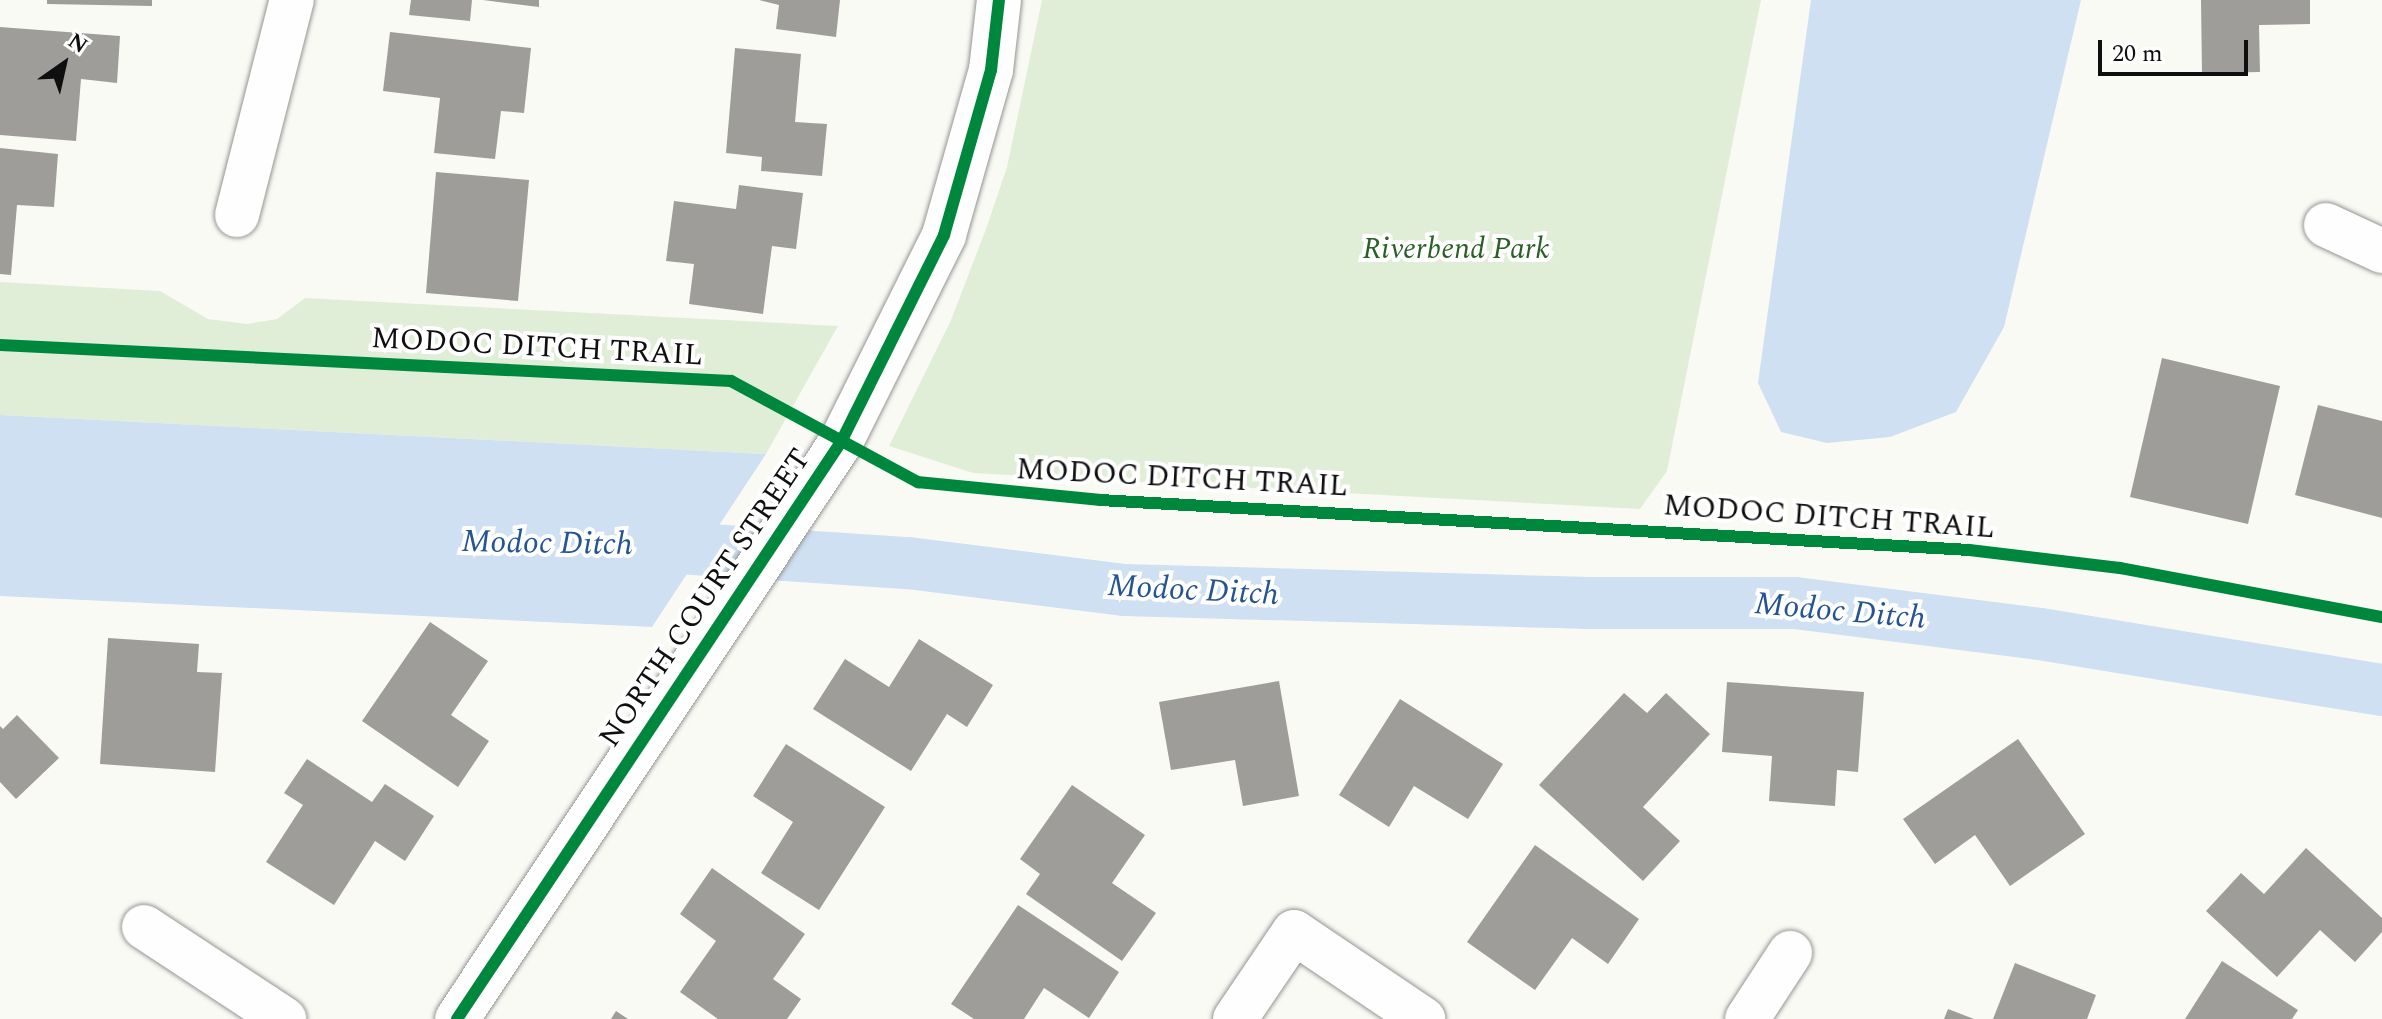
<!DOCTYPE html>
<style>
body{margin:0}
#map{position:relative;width:2382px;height:1019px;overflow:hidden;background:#fafaf5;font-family:Spectral,serif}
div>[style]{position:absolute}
.green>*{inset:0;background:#e1eed7}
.water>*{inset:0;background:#cfe0f2}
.canal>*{height:52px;margin:-26px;padding:0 26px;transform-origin:26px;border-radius:26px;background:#cfe0f2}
.building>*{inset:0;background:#9e9d9a}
.roads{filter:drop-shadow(0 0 2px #959593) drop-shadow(0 0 2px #959593)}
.street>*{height:44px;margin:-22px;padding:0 22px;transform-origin:22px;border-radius:22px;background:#fefefe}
.cycleway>*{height:12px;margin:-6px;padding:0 6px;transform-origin:6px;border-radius:6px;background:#00873e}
span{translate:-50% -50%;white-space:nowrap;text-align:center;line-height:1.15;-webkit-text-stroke:8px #fff;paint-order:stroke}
.park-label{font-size:30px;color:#2a6026;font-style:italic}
.street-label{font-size:30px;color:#0f0f0f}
.water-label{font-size:32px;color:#255493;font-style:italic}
.north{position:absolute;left:24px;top:24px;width:80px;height:80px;-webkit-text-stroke:6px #fff;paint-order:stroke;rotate:34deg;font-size:22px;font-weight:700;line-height:32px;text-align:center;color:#0f0f0f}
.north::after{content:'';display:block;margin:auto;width:28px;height:36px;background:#0f0f0f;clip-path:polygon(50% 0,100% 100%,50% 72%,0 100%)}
.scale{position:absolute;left:2098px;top:40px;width:150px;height:36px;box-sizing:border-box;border:4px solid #0f0f0f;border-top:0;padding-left:10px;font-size:24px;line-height:28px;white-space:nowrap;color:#0f0f0f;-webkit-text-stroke:6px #fff;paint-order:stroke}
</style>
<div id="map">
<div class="green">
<i style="clip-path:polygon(1042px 0,1761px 0,1667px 471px,1640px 509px,973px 473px,889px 446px,951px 320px,986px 229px,1007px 167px)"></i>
<i style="clip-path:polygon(0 282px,160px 291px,208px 319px,247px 324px,277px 319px,305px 298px,838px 326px,766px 454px,0 415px)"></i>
</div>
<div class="water">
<i style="clip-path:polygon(1811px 0,2081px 0,2004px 327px,1956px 412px,1890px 437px,1827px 443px,1781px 432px,1758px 383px)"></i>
<i style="clip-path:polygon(0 415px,766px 454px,652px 627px,0 596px)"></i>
</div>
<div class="canal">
<i style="left:634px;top:545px;width:275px;rotate:3.8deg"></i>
<i style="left:908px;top:563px;width:218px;rotate:7.1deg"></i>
<i style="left:1124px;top:590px;width:460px;rotate:1.6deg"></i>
<i style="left:1584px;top:603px;width:211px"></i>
<i style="left:1795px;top:603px;width:247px;rotate:7.2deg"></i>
<i style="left:2040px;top:634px;width:347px;rotate:9.3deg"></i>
</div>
<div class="building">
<i style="clip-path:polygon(47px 0,152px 0,152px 6px,47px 4px)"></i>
<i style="clip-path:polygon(411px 0,472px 0,470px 21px,409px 15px)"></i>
<i style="clip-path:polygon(483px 0,539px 0,539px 7px)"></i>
<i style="clip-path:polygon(759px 0,840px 0,836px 37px,776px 29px,779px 5px)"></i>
<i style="clip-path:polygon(2201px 0,2310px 0,2310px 24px,2259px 25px,2260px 72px,2202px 73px)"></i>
<i style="clip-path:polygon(0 27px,120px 36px,117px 83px,81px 79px,76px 141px,0 135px)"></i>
<i style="clip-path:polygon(390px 32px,531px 48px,524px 113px,501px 111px,495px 159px,434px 153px,440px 98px,383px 91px)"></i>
<i style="clip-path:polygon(735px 48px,801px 54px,795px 122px,827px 124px,822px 176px,761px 171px,762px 157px,726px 153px)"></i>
<i style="clip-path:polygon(0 148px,58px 154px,54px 207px,17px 205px,11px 275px,0 274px)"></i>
<i style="clip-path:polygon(436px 172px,529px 180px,518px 301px,426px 293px)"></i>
<i style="clip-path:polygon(739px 185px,803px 193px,796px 249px,772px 246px,763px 314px,689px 304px,694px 264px,666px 261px,674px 201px,736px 209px)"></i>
<i style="clip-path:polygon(2162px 358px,2280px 386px,2248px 524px,2130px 497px)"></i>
<i style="clip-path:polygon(2318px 405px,2382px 421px,2382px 518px,2295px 495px)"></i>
<i style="clip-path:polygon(430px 622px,488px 661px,451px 715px,489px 741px,458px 787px,362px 721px)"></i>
<i style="clip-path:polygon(108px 638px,199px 644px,197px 672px,222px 673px,215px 772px,100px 764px)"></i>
<i style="clip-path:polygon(919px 639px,993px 685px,967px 727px,947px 714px,911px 771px,813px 709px,845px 659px,889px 687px)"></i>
<i style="clip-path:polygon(1279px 681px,1299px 796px,1243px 806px,1235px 760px,1171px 770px,1159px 702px)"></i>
<i style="clip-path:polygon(1727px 682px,1864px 692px,1858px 772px,1837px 770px,1835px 806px,1769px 801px,1772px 756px,1722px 752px)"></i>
<i style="clip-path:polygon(1624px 693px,1647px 713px,1666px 693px,1710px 734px,1643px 807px,1680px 841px,1643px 881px,1539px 785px)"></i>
<i style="clip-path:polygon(1400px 699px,1503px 764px,1468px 819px,1414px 786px,1389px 827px,1339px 795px)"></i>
<i style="clip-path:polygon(17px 715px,59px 758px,16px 799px,0 782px,0 726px,3px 729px)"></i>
<i style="clip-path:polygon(2018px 739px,2085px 834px,2010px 886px,1975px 835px,1935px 864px,1903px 819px)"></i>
<i style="clip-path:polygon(786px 744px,885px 807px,819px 910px,761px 873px,793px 822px,753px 796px)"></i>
<i style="clip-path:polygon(307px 759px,372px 802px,385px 784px,434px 816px,405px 861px,375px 841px,334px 905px,266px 862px,303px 805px,284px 793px)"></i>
<i style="clip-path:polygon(1072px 785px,1145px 835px,1112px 883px,1156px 913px,1122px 961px,1026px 894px,1040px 874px,1020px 859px)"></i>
<i style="clip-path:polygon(1535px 845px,1639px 919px,1608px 964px,1572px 938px,1535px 990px,1467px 942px)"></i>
<i style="clip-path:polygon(2306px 848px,2382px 918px,2382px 932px,2355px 962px,2320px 930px,2277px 977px,2206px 911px,2241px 873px,2264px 894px)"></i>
<i style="clip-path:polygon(712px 868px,805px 934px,773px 979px,801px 999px,787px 1019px,718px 1019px,680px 992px,716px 941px,680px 914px)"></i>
<i style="clip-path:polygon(1018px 905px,1119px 972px,1089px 1018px,1044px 988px,1024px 1019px,974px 1019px,951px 1004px)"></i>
<i style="clip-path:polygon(2222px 961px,2298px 1010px,2292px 1019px,2185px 1019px)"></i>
<i style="clip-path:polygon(2015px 963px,2096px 995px,2087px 1019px,1993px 1019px)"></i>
<i style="clip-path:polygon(1948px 1009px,1974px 1019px,1944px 1019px)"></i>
<i style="clip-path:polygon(616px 1011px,628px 1019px,611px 1019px)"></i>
</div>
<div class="roads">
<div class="street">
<i style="left:237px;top:215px;width:222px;rotate:-75.7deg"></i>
<i style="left:2326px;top:225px;width:62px;rotate:24.9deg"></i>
<i style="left:144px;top:927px;width:168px;rotate:33.3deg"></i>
<i style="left:457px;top:1019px;width:693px;rotate:-56.36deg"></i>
<i style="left:841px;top:442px;width:231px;rotate:-63.5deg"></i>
<i style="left:944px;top:235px;width:172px;rotate:-74.1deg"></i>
<i style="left:991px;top:70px;width:70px;rotate:-83.5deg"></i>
<i style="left:1235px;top:1019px;width:105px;rotate:-55.9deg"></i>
<i style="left:1294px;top:932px;width:156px;rotate:34deg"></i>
<i style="left:1747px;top:1019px;width:79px;rotate:-56.9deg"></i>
</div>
</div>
<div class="cycleway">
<i style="left:0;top:345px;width:732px;rotate:2.82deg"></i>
<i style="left:731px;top:381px;width:213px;rotate:28.4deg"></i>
<i style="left:918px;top:482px;width:183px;rotate:5.6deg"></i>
<i style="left:1100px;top:500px;width:870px;rotate:3.29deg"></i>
<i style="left:1969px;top:550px;width:152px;rotate:6.8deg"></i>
<i style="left:2120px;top:568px;width:267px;rotate:10.6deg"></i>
<i style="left:457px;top:1019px;width:693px;rotate:-56.36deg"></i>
<i style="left:841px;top:442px;width:231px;rotate:-63.5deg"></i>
<i style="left:944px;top:235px;width:172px;rotate:-74.1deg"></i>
<i style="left:991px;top:70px;width:70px;rotate:-83.5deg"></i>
</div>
<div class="park-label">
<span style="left:1456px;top:249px">Riverbend Park</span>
</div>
<div class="street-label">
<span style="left:537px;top:347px;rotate:3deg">MODOC DITCH TRAIL</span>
<span style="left:1182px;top:478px;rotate:3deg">MODOC DITCH TRAIL</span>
<span style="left:1829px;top:517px;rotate:4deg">MODOC DITCH TRAIL</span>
<span style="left:705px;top:598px;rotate:-56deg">NORTH COURT STREET</span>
</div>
<div class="water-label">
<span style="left:547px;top:544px;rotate:1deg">Modoc Ditch</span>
<span style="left:1193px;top:591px;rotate:3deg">Modoc Ditch</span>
<span style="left:1840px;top:612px;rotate:5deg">Modoc Ditch</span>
</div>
<div class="north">N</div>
<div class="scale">20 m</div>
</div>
